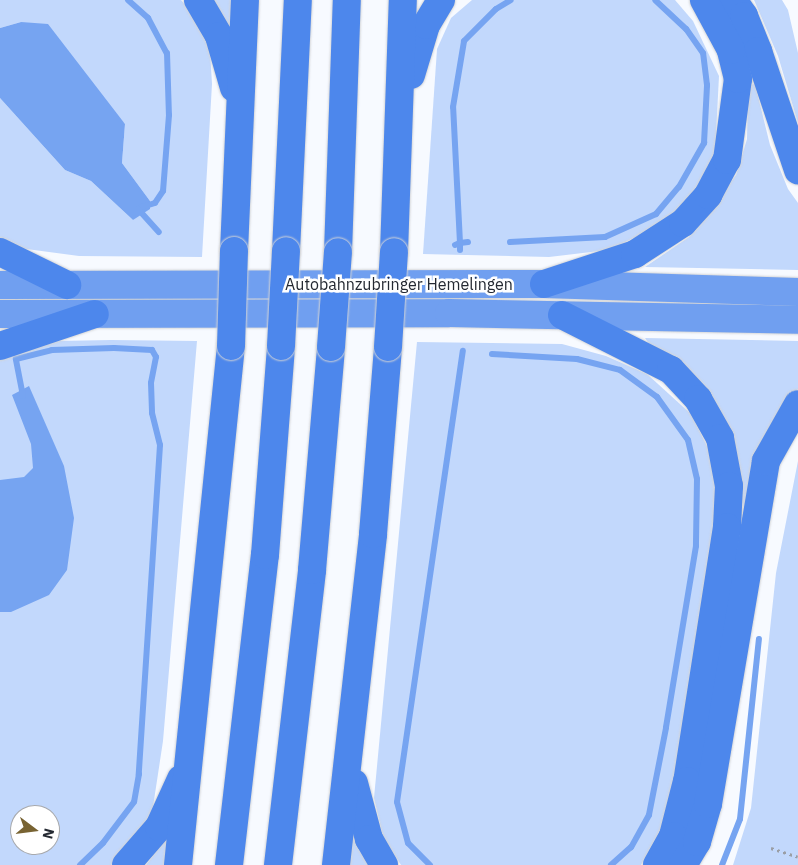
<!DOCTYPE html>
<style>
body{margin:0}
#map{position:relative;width:798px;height:865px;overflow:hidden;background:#f7faff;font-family:"IBM Plex Sans",sans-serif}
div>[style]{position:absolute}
.green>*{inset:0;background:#c2d8fc}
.water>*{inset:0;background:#76a4f1}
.stream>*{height:6px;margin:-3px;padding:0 3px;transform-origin:3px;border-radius:3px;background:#76a4f1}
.path>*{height:3px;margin-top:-1.5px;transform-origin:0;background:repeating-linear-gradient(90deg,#9a9ea5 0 2.5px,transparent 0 6.5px)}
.roads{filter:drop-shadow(0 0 1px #d3d4d6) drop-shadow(0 0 1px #d3d4d6)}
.trunk>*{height:28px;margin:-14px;padding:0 14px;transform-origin:14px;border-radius:14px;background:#709ff0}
.motorway>*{height:28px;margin:-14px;padding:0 14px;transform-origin:14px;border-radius:14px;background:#4d87ec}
.bridges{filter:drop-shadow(0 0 1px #d3d4d6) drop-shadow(0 0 1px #d3d4d6)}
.motorway-bridge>*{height:28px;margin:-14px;padding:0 14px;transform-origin:14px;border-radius:14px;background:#4d87ec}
span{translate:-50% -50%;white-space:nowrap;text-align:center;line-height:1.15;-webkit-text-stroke:5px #fff;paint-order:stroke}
.street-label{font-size:16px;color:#242932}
.north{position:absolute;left:10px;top:805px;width:50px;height:50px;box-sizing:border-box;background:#fff;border:1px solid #a7a9ad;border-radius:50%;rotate:105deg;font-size:14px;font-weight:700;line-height:20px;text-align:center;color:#242932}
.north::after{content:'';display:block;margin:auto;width:18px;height:22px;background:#786332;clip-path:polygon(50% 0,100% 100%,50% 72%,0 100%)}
</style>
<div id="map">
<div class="green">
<i style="clip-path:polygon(0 0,181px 0,200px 22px,210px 50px,212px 84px,202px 257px,79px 256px,19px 248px,0 239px,0 98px,65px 170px,91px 181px,133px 220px,150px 201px,122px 163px,125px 124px,21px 22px,0 28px)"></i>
<i style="clip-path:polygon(210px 0,233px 0,230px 34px)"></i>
<i style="clip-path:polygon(472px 0,675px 0,693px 21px,719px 76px,715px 154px,699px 187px,666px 223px,608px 250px,549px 257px,423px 254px,437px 49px,451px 18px)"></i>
<i style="clip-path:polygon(754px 0,782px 0,788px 10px,798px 53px,798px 123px,778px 56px)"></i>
<i style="clip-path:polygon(755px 84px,770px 145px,788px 189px,798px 203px,798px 270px,645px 267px,689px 237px,736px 175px,747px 139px,748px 85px)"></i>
<i style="clip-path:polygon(645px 338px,798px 341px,798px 389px,745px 515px,739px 475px)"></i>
<i style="clip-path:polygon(evenodd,111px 340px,197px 341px,163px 741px,153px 807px,134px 846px,111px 865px,0 865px,0 360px,57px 341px,111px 340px,20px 815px,50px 815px,50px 845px,20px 845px,20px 815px)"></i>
<i style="clip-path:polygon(417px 342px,562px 344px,606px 356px,647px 374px,691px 414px,711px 454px,716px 487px,715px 535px,675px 773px,661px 828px,641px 865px,401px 865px,383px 837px,374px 798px)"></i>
<i style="clip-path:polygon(798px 461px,798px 865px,733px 865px,751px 808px,776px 573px)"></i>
<i style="clip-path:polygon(351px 827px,371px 865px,344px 865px)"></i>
<i style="clip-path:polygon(168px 840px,166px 865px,146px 865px,164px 841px)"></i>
</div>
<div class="water">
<i style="clip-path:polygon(21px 22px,48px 24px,125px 124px,122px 163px,150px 201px,150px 209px,133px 220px,91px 181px,65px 170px,0 98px,0 28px)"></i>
<i style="clip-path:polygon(29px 386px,64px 466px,74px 518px,67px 570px,49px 595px,11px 612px,0 612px,0 480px,24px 477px,33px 468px,31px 444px,12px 395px)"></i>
</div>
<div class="stream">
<i style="left:128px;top:0;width:27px;rotate:42deg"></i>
<i style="left:148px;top:18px;width:40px;rotate:62deg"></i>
<i style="left:167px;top:53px;width:62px;rotate:88.2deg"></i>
<i style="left:169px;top:115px;width:76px;rotate:94.5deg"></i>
<i style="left:163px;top:191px;width:14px;rotate:124deg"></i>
<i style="left:155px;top:203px;width:14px;rotate:163deg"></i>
<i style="left:138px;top:209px;width:31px;rotate:48deg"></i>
<i style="left:468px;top:242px;width:8px;rotate:173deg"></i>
<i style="left:460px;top:243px;width:136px;rotate:-92.9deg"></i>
<i style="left:453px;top:107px;width:67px;rotate:-80.5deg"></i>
<i style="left:464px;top:41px;width:45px;rotate:-45deg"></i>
<i style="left:496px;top:9px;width:17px;rotate:-31deg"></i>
<i style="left:510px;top:242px;width:95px;rotate:-3deg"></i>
<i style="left:605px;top:237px;width:56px;rotate:-24.3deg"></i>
<i style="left:656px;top:214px;width:35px;rotate:-50deg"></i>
<i style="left:679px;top:187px;width:51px;rotate:-60.4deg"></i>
<i style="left:704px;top:143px;width:58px;rotate:-87deg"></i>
<i style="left:707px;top:85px;width:32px;rotate:-97deg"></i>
<i style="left:703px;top:53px;width:29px;rotate:-125deg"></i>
<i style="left:686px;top:29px;width:42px;rotate:-136.9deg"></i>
<i style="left:455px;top:245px;width:5px;rotate:-22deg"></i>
<i style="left:460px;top:243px;width:7px;rotate:90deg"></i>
<i style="left:492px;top:354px;width:85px;rotate:3.4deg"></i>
<i style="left:577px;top:359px;width:44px;rotate:14.3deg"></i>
<i style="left:620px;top:370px;width:46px;rotate:36.1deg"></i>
<i style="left:657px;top:397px;width:53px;rotate:54.2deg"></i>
<i style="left:688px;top:440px;width:40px;rotate:77deg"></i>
<i style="left:697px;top:479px;width:67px;rotate:90.9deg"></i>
<i style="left:696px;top:546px;width:184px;rotate:99.4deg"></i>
<i style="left:666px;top:728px;width:89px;rotate:101.1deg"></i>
<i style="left:649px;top:815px;width:37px;rotate:119deg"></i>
<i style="left:631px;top:847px;width:27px;rotate:138deg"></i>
<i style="left:23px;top:396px;width:38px;rotate:-101deg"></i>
<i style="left:16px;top:359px;width:37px;rotate:-14deg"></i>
<i style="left:52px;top:350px;width:62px;rotate:-1.8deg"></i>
<i style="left:114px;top:348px;width:38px;rotate:3deg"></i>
<i style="left:152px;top:350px;width:8px;rotate:60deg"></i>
<i style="left:156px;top:357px;width:26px;rotate:101deg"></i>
<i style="left:151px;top:383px;width:30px;rotate:88deg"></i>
<i style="left:152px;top:413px;width:33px;rotate:76deg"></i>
<i style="left:160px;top:445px;width:330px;rotate:93.7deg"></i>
<i style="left:139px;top:774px;width:28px;rotate:100deg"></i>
<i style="left:134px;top:802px;width:51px;rotate:127.1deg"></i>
<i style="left:103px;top:843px;width:32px;rotate:136deg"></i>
<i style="left:430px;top:865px;width:31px;rotate:-135deg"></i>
<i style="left:408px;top:843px;width:42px;rotate:-105deg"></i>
<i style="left:397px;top:802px;width:456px;rotate:-81.7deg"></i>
<i style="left:722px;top:865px;width:49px;rotate:-68.6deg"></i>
<i style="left:740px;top:819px;width:181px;rotate:-84deg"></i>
</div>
<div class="path">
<i style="left:771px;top:848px;width:28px;rotate:18deg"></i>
</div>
<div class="roads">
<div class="trunk">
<i style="left:0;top:285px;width:544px;rotate:-0.11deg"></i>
<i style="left:544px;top:284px;width:254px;rotate:1.8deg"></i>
<i style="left:0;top:314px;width:449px;rotate:-0.1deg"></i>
<i style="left:449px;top:313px;width:349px;rotate:1.1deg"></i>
</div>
<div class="motorway">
<i style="left:198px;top:0;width:42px;rotate:59.7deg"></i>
<i style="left:219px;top:36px;width:54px;rotate:73.9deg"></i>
<i style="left:733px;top:0;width:19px;rotate:55deg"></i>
<i style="left:744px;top:16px;width:38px;rotate:68deg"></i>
<i style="left:758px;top:51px;width:126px;rotate:71.4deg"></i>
<i style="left:411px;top:75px;width:52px;rotate:-73.3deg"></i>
<i style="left:426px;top:25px;width:29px;rotate:-59deg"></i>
<i style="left:234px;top:251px;width:251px;rotate:-87.5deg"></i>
<i style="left:286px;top:251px;width:251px;rotate:-87.3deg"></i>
<i style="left:0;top:252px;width:75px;rotate:26.2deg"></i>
<i style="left:338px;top:252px;width:252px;rotate:-88deg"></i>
<i style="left:394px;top:252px;width:252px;rotate:-88deg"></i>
<i style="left:544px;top:284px;width:96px;rotate:-18.2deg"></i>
<i style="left:635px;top:254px;width:57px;rotate:-32.9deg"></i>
<i style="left:683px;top:223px;width:38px;rotate:-48deg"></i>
<i style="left:708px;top:195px;width:40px;rotate:-62deg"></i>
<i style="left:727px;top:160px;width:82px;rotate:-82.3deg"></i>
<i style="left:738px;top:79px;width:30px;rotate:-104deg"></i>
<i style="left:731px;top:50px;width:57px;rotate:-118.4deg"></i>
<i style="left:562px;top:315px;width:122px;rotate:26.8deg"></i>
<i style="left:671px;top:370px;width:40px;rotate:47deg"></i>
<i style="left:698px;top:399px;width:45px;rotate:60.6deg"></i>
<i style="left:720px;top:438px;width:49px;rotate:79.4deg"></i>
<i style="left:729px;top:486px;width:41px;rotate:92.8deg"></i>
<i style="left:727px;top:527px;width:257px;rotate:98.9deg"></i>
<i style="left:687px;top:781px;width:57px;rotate:104.3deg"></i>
<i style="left:673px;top:836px;width:33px;rotate:119deg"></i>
<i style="left:0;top:346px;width:100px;rotate:-18.6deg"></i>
<i style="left:354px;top:783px;width:58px;rotate:75deg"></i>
<i style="left:369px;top:839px;width:30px;rotate:60deg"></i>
<i style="left:126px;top:865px;width:50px;rotate:-49deg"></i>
<i style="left:159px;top:827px;width:53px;rotate:-65.4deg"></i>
<i style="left:178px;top:865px;width:522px;rotate:-84.17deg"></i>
<i style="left:229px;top:865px;width:312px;rotate:-83.4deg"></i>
<i style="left:265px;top:555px;width:210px;rotate:-85.6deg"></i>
<i style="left:278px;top:865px;width:297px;rotate:-83.4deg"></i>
<i style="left:312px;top:570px;width:224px;rotate:-85.1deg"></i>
<i style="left:336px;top:865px;width:333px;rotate:-83.6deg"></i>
<i style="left:373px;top:534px;width:188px;rotate:-85.4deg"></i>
<i style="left:683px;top:865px;width:27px;rotate:-59deg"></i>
<i style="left:697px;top:842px;width:40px;rotate:-74deg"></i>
<i style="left:708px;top:804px;width:348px;rotate:-80.4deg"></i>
<i style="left:766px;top:461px;width:65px;rotate:-60.7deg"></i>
</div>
</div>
<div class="bridges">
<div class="motorway-bridge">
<i style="left:231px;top:346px;width:95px;rotate:-88.2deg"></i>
<i style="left:281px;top:346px;width:95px;rotate:-87deg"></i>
<i style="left:331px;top:347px;width:95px;rotate:-85.8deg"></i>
<i style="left:388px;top:347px;width:95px;rotate:-86.4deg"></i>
</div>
</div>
<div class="street-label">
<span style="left:399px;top:284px">Autobahnzubringer Hemelingen</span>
</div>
<div class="north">N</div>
</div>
